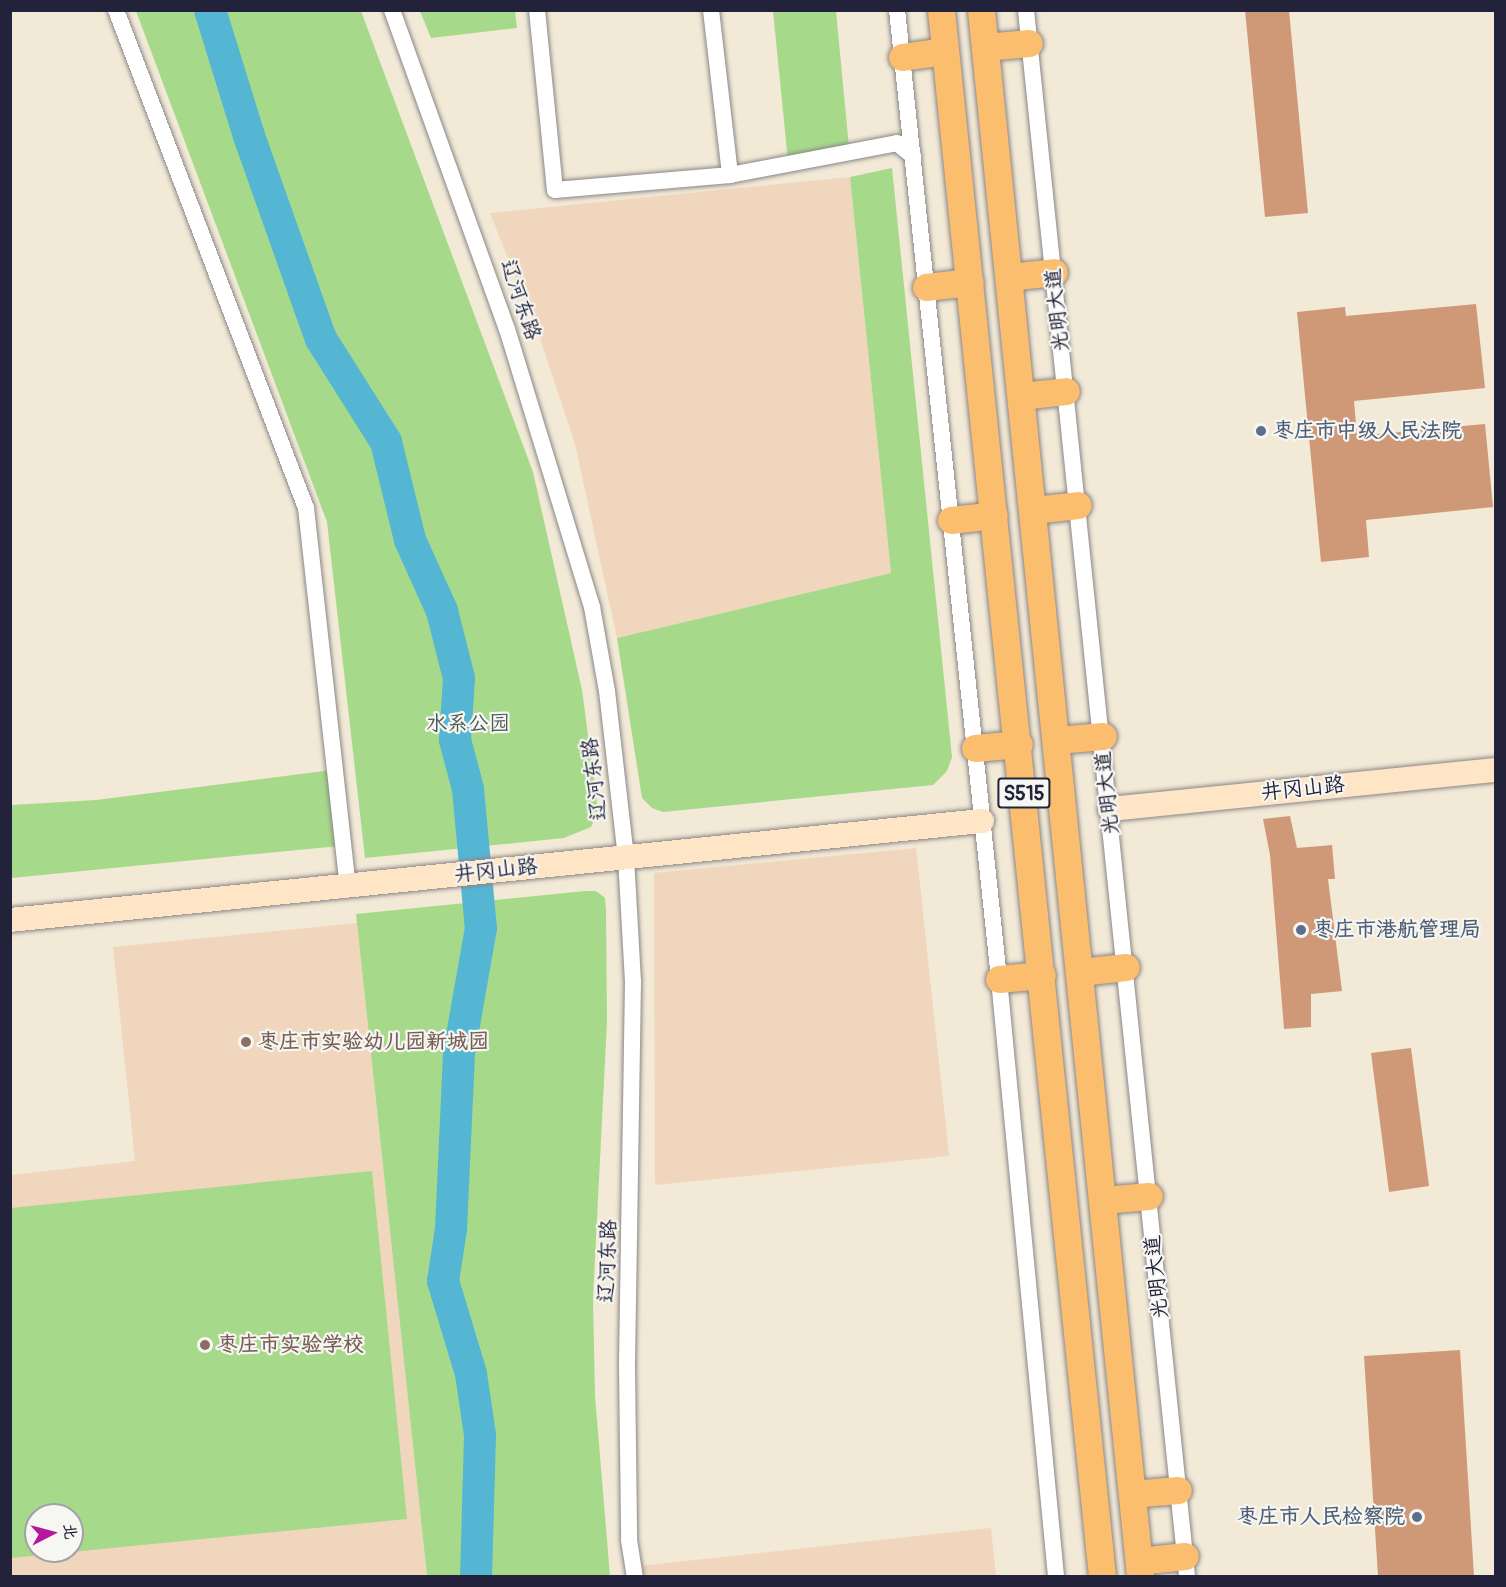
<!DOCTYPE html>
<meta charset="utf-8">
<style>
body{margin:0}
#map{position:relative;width:1506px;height:1587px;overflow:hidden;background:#f2e9d6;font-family:Pangolin,"LXGW WenKai TC",sans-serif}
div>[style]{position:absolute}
.built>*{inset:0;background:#f0d6bc}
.green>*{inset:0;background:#a6da8a}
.river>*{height:32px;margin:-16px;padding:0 16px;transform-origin:16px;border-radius:16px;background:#54b6d3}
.building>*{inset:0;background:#cf9978}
.roads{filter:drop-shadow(0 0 2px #8a8688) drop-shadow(0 0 2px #8a8688)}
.street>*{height:16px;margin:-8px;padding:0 8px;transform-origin:8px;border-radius:8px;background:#fff}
.secondary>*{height:24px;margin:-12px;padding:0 12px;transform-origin:12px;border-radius:12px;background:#fde5c5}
.primary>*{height:27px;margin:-13.5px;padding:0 13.5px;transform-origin:13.5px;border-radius:13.5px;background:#fbbd6e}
.dots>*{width:16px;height:16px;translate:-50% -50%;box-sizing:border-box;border:3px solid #f6f6f2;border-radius:50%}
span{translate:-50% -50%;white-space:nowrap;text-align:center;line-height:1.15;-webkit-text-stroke:4.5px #f6f6f2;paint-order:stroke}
.shield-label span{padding:2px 4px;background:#f6f6f2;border:2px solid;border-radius:4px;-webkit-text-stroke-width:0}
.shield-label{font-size:20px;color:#22223b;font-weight:700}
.street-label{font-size:21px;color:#22223b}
.service-label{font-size:21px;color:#4e5e75;font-weight:700}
.left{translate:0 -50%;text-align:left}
.right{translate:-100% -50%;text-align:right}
.park-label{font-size:21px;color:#4a5953}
.education-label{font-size:21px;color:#785e54;font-weight:700}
.frame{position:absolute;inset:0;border:12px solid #22223b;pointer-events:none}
.north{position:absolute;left:24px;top:1503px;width:60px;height:60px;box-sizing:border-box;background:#f6f6f2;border:2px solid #a1a1a9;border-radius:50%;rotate:84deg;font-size:16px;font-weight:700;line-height:24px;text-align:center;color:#22223b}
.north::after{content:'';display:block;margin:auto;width:21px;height:27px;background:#b5179e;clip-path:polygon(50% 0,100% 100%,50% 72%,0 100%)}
</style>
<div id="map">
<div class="built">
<i style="clip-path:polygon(850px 177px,891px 573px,617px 638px,575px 444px,540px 338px,490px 213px)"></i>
<i style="clip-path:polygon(916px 848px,949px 1156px,655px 1185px,654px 873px)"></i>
<i style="clip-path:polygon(evenodd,357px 923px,427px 1576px,11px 1576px,11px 1175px,135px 1161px,113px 947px,357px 923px,36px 1515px,72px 1515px,72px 1551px,36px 1551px,36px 1515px)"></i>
<i style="clip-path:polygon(991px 1528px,996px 1576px,642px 1576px,639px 1566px)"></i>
</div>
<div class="green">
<i style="clip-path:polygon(136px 11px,361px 11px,533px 472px,582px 690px,598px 810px,591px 827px,564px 838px,365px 858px,327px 522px)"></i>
<i style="clip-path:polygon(420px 11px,515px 11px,517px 28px,431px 38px)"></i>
<i style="clip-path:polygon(773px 11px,836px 11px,850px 158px,788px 161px)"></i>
<i style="clip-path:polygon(892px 168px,952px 757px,947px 771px,933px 785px,663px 812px,652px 808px,642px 798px,617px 638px,891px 573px,850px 177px)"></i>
<i style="clip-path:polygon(332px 770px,339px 846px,11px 878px,11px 805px,96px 800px)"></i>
<i style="clip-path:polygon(585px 891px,596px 891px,605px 898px,606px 910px,607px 1021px,593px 1298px,595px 1396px,610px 1576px,427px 1576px,356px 914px)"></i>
<i style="clip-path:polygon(evenodd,372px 1171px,407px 1519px,11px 1558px,11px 1208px,372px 1171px,36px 1515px,72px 1515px,72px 1551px,36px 1551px,36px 1515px)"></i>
</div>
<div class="river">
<i style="left:210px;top:10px;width:132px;rotate:72.8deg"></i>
<i style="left:249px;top:136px;width:215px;rotate:70.5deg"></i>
<i style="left:321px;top:339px;width:122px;rotate:57.7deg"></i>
<i style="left:386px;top:442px;width:101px;rotate:76.2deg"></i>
<i style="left:410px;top:540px;width:78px;rotate:65.7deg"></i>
<i style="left:442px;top:611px;width:69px;rotate:75.8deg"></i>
<i style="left:459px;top:678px;width:62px;rotate:93.7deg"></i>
<i style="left:455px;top:740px;width:51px;rotate:75.1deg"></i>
<i style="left:468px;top:789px;width:140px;rotate:84.7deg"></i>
<i style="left:481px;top:928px;width:127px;rotate:100deg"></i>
<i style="left:459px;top:1053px;width:176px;rotate:92.6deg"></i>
<i style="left:451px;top:1229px;width:53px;rotate:98.7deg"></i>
<i style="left:443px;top:1281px;width:97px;rotate:73.2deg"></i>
<i style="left:471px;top:1374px;width:62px;rotate:81.6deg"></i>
<i style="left:480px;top:1435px;width:141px;rotate:91.6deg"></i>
</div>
<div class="building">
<i style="clip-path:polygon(1245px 10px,1289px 10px,1308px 213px,1265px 217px)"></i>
<i style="clip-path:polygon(1476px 304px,1485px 388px,1354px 401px,1357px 436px,1485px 424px,1493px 507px,1366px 520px,1369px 557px,1321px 562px,1297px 312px,1345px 307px,1346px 316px)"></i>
<i style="clip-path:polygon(1290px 816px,1297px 848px,1332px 845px,1335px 879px,1328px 879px,1342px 991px,1311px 994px,1311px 1027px,1284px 1029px,1270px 855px,1263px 819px)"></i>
<i style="clip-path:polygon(1411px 1048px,1429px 1186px,1389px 1192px,1371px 1053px)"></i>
<i style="clip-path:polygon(1460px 1350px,1474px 1576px,1378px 1576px,1364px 1356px)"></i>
</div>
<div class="roads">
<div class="street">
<i style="left:116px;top:10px;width:533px;rotate:69.12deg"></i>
<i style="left:306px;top:508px;width:380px;rotate:83.7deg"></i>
<i style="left:392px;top:10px;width:339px;rotate:70.2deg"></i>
<i style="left:507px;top:329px;width:291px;rotate:73deg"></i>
<i style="left:592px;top:607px;width:85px;rotate:79.9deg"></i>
<i style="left:607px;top:691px;width:167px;rotate:83.5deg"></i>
<i style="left:626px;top:857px;width:124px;rotate:86.8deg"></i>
<i style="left:633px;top:981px;width:384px;rotate:90.9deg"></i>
<i style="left:627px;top:1365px;width:175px;rotate:89.3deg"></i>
<i style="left:629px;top:1540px;width:36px;rotate:81deg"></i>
<i style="left:537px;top:10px;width:181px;rotate:84.3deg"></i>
<i style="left:555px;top:190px;width:176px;rotate:-4.9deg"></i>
<i style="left:730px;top:175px;width:170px;rotate:-10.8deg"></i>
<i style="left:897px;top:143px;width:21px;rotate:39deg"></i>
<i style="left:711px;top:10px;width:166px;rotate:83.4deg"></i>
<i style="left:897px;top:10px;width:974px;rotate:83.99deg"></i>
<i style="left:999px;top:979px;width:600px;rotate:84.55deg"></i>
<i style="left:1026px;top:10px;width:1574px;rotate:84.13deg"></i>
</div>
<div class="secondary">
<i style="left:1110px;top:809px;width:388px;rotate:-5.8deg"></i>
<i style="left:10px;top:920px;width:977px;rotate:-5.82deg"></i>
</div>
<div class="primary">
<i style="left:941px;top:10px;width:1574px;rotate:84.13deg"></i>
<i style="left:981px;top:10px;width:1574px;rotate:84.2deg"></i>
<i style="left:985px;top:47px;width:44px;rotate:-5.2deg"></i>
<i style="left:902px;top:57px;width:43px;rotate:-7.9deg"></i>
<i style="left:1009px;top:277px;width:45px;rotate:-6.3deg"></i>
<i style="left:926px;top:287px;width:44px;rotate:-6.5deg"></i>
<i style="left:1021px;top:396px;width:45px;rotate:-6.3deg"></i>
<i style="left:1033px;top:510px;width:45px;rotate:-6.3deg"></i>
<i style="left:951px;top:520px;width:43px;rotate:-6.6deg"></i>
<i style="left:1057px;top:740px;width:46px;rotate:-5deg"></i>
<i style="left:975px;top:748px;width:44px;rotate:-5.2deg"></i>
<i style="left:1080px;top:972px;width:46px;rotate:-6.2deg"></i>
<i style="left:999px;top:979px;width:43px;rotate:-5.3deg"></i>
<i style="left:1103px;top:1200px;width:46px;rotate:-5deg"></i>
<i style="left:1132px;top:1494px;width:46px;rotate:-5deg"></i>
<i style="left:1139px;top:1561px;width:46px;rotate:-6.2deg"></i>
</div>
</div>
<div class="dots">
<i style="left:1261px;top:431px;background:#5c6f8a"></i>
<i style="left:1301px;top:930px;background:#5c6f8a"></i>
<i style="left:246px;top:1042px;background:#8d6e63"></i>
<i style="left:205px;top:1345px;background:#8d6e63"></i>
<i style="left:1417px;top:1517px;background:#5c6f8a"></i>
</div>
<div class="shield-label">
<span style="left:1024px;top:793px">S515</span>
</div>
<div class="street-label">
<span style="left:520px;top:300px;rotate:71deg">辽河东路</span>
<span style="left:1058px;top:310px;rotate:-96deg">光明大道</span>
<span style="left:595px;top:779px;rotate:-97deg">辽河东路</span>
<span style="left:1303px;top:789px;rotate:-6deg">井冈山路</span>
<span style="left:1108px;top:793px;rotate:-96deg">光明大道</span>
<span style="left:496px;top:871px;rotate:-6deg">井冈山路</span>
<span style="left:608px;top:1261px;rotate:-88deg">辽河东路</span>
<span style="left:1157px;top:1277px;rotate:-96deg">光明大道</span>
</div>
<div class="service-label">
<span class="left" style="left:1273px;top:431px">枣庄市中级人民法院</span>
<span class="left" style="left:1313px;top:930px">枣庄市港航管理局</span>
<span class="right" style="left:1405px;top:1517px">枣庄市人民检察院</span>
</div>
<div class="park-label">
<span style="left:468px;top:724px">水系公园</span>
</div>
<div class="education-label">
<span class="left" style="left:258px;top:1042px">枣庄市实验幼儿园新城园</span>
<span class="left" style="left:217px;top:1345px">枣庄市实验学校</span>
</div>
<div class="frame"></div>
<div class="north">北</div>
</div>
